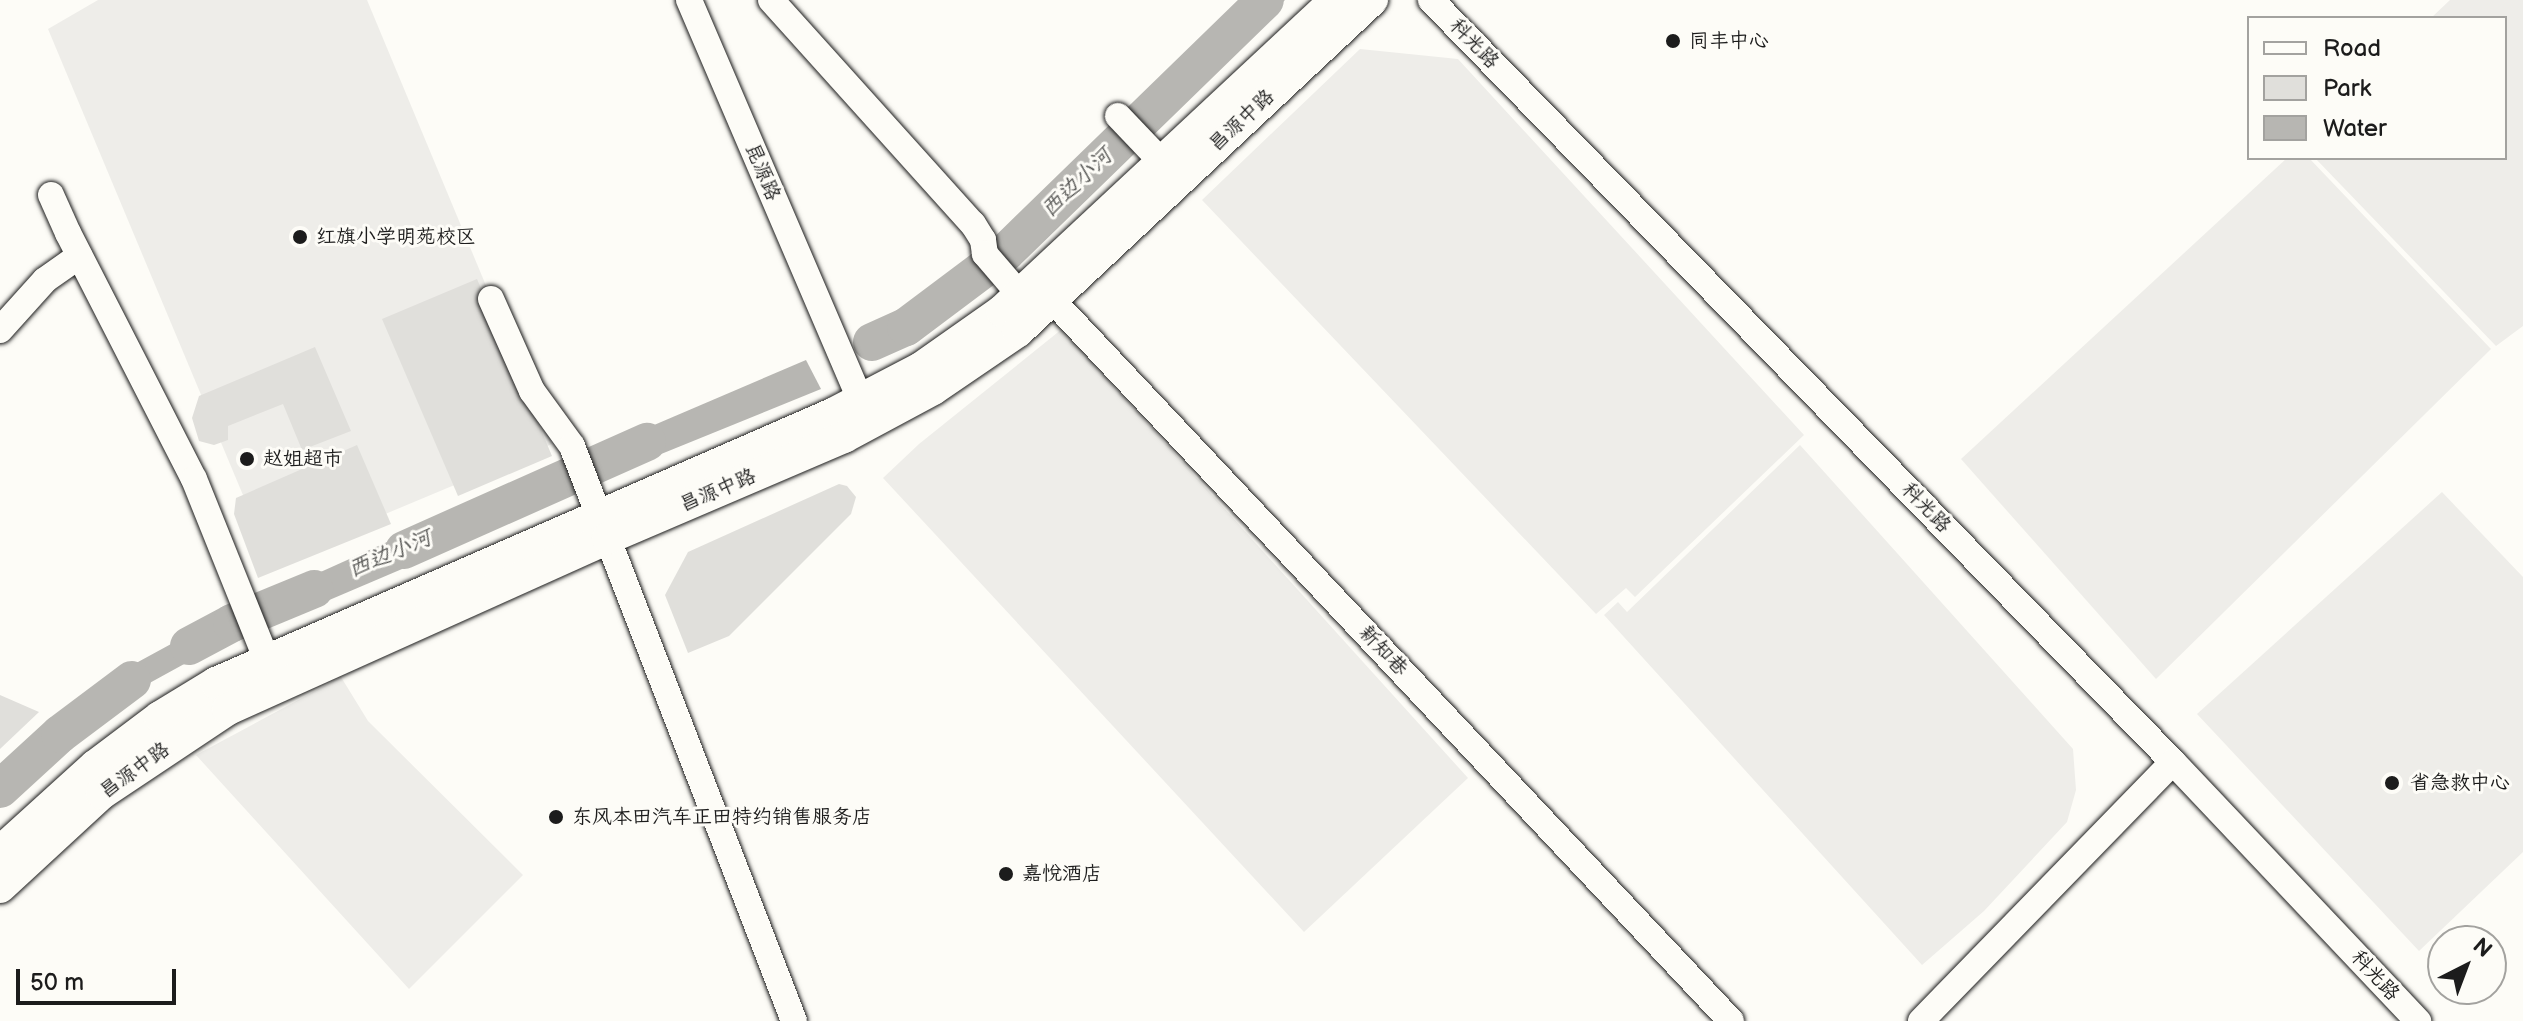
<!DOCTYPE html>
<meta charset="utf-8">
<style>
body{margin:0}
#map{position:relative;width:2523px;height:1021px;overflow:hidden;background:#fdfcf7;font-family:"Balsamiq Sans","LXGW WenKai TC",sans-serif}
div>[style]{position:absolute}
.built>*{inset:0;background:#eeede9}
.green>*{inset:0;background:#e0dfdb}
.water>*{inset:0;background:#b7b6b2}
.river>*{height:38px;margin:-19px;padding:0 19px;transform-origin:19px;border-radius:19px;background:#b7b6b2}
.roads{filter:drop-shadow(0 0 2px #1c1c1c) drop-shadow(0 0 2px #1c1c1c)}
.minor>*{height:26px;margin:-13px;padding:0 13px;transform-origin:13px;border-radius:13px;background:#fdfcf7}
.major>*{height:32px;margin:-16px;padding:0 16px;transform-origin:16px;border-radius:16px;background:#fdfcf7}
.dots>*{width:22px;height:22px;translate:-50% -50%;box-sizing:border-box;border:4px solid #fdfcf7;border-radius:50%}
span{translate:-50% -50%;white-space:nowrap;text-align:center;line-height:1.15;-webkit-text-stroke:6px #fdfcf7;paint-order:stroke}
.poi-label{font-size:20px;color:#1c1c1c}
.left{translate:0 -50%;text-align:left}
.street-label{font-size:20px;color:#1c1c1c}
.water-label{font-size:22px;color:#5a5a58;font-style:italic}
.legend{position:absolute;left:2247px;top:16px;width:260px;height:144px;box-sizing:border-box;background:#fdfcf7;border:2px solid #a3a29f;margin:0;padding:10px 14px;list-style:none;font-size:24px;color:#1c1c1c}
.legend li{display:flex;align-items:center;gap:16px;height:40px}
.legend b{width:40px;border:2px solid #a3a29f}
.north{position:absolute;left:2427px;top:925px;width:80px;height:80px;box-sizing:border-box;background:#fdfcf7;border:2px solid #a3a29f;border-radius:50%;rotate:42deg;font-size:22px;font-weight:700;line-height:32px;text-align:center;color:#1c1c1c}
.north::after{content:'';display:block;margin:auto;width:28px;height:36px;background:#1c1c1c;clip-path:polygon(50% 0,100% 100%,50% 72%,0 100%)}
.scale{position:absolute;left:16px;top:969px;width:160px;height:36px;box-sizing:border-box;border:4px solid #1c1c1c;border-top:0;padding-left:10px;font-size:24px;line-height:28px;white-space:nowrap;color:#1c1c1c;-webkit-text-stroke:6px #fdfcf7;paint-order:stroke}
</style>
<div id="map">
<div class="built">
<i style="clip-path:polygon(98px 0,367px 0,552px 444px,271px 562px,48px 29px)"></i>
<i style="clip-path:polygon(2450px 0,2523px 0,2523px 326px,2496px 346px,2315px 158px,2505px 158px,2505px 18px,2431px 18px)"></i>
<i style="clip-path:polygon(1360px 49px,1458px 59px,1804px 435px,1635px 597px,1626px 588px,1596px 614px,1202px 200px)"></i>
<i style="clip-path:polygon(2287px 158px,2309px 158px,2491px 349px,2156px 679px,1961px 459px)"></i>
<i style="clip-path:polygon(1062px 329px,1468px 778px,1304px 932px,883px 478px,919px 444px)"></i>
<i style="clip-path:polygon(1800px 445px,2073px 749px,2076px 790px,2067px 822px,1984px 911px,1922px 965px,1604px 615px,1618px 602px,1627px 612px)"></i>
<i style="clip-path:polygon(2442px 492px,2523px 577px,2523px 852px,2419px 951px,2197px 714px)"></i>
<i style="clip-path:polygon(341px 677px,368px 721px,523px 875px,409px 989px,196px 755px)"></i>
</div>
<div class="green">
<i style="clip-path:polygon(477px 279px,552px 456px,458px 496px,382px 319px)"></i>
<i style="clip-path:polygon(315px 347px,351px 431px,302px 450px,283px 404px,228px 426px,228px 440px,214px 445px,199px 441px,192px 418px,199px 396px)"></i>
<i style="clip-path:polygon(357px 445px,391px 524px,258px 578px,234px 514px,236px 498px)"></i>
<i style="clip-path:polygon(839px 484px,847px 486px,856px 497px,851px 514px,729px 636px,688px 653px,665px 595px,688px 552px)"></i>
<i style="clip-path:polygon(0 695px,39px 712px,0 749px)"></i>
</div>
<div class="water">
<i style="clip-path:polygon(1246px 0,1285px 0,1182px 98px,1161px 80px)"></i>
<i style="clip-path:polygon(1104px 142px,1121px 159px,1013px 263px,1001px 243px)"></i>
<i style="clip-path:polygon(973px 262px,988px 284px,914px 336px,877px 355px,868px 335px,902px 316px)"></i>
<i style="clip-path:polygon(806px 360px,821px 389px,607px 476px,598px 449px)"></i>
<i style="clip-path:polygon(565px 462px,578px 492px,480px 532px,467px 506px)"></i>
<i style="clip-path:polygon(445px 516px,456px 546px,273px 624px,265px 597px)"></i>
<i style="clip-path:polygon(228px 613px,237px 635px,135px 691px,101px 719px,82px 701px,138px 662px)"></i>
<i style="clip-path:polygon(50px 724px,68px 741px,0 805px,0 770px)"></i>
</div>
<div class="river">
<i style="left:872px;top:342px;width:37px;rotate:-24deg"></i>
<i style="left:906px;top:327px;width:125px;rotate:-36.9deg"></i>
<i style="left:1006px;top:252px;width:361px;rotate:-44.2deg"></i>
<i style="left:404px;top:550px;width:266px;rotate:-24deg"></i>
<i style="left:189px;top:646px;width:49px;rotate:-28.1deg"></i>
<i style="left:232px;top:623px;width:89px;rotate:-22.5deg"></i>
<i style="left:0;top:789px;width:81px;rotate:-42.5deg"></i>
<i style="left:60px;top:734px;width:90px;rotate:-36.9deg"></i>
</div>
<div class="roads">
<div class="minor">
<i style="left:689px;top:0;width:454px;rotate:66.8deg"></i>
<i style="left:771px;top:0;width:302px;rotate:48deg"></i>
<i style="left:973px;top:224px;width:19px;rotate:58deg"></i>
<i style="left:983px;top:240px;width:14px;rotate:82deg"></i>
<i style="left:985px;top:254px;width:74px;rotate:49.4deg"></i>
<i style="left:1431px;top:0;width:1064px;rotate:45.76deg"></i>
<i style="left:2173px;top:762px;width:357px;rotate:46.6deg"></i>
<i style="left:1118px;top:116px;width:64px;rotate:46.3deg"></i>
<i style="left:51px;top:195px;width:42px;rotate:65.9deg"></i>
<i style="left:68px;top:233px;width:276px;rotate:62.9deg"></i>
<i style="left:194px;top:479px;width:214px;rotate:68.1deg"></i>
<i style="left:1040px;top:287px;width:1008px;rotate:46.73deg"></i>
<i style="left:491px;top:299px;width:101px;rotate:66deg"></i>
<i style="left:532px;top:391px;width:68px;rotate:54deg"></i>
<i style="left:572px;top:446px;width:616px;rotate:68.89deg"></i>
<i style="left:0;top:330px;width:67px;rotate:-48deg"></i>
<i style="left:45px;top:280px;width:42px;rotate:-35.2deg"></i>
<i style="left:1921px;top:1021px;width:361px;rotate:-45.8deg"></i>
</div>
<div class="major">
<i style="left:0;top:852px;width:128px;rotate:-42.2deg"></i>
<i style="left:95px;top:766px;width:81px;rotate:-37deg"></i>
<i style="left:160px;top:717px;width:66px;rotate:-31.3deg"></i>
<i style="left:216px;top:683px;width:673px;rotate:-23.56deg"></i>
<i style="left:833px;top:414px;width:99px;rotate:-27.6deg"></i>
<i style="left:921px;top:368px;width:99px;rotate:-35.1deg"></i>
<i style="left:1002px;top:311px;width:456px;rotate:-43deg"></i>
<i style="left:0;top:887px;width:139px;rotate:-42.7deg"></i>
<i style="left:102px;top:793px;width:151px;rotate:-33.7deg"></i>
<i style="left:228px;top:709px;width:417px;rotate:-24.2deg"></i>
<i style="left:608px;top:538px;width:257px;rotate:-23.2deg"></i>
<i style="left:844px;top:437px;width:101px;rotate:-28.3deg"></i>
<i style="left:933px;top:389px;width:103px;rotate:-34.3deg"></i>
<i style="left:1018px;top:331px;width:485px;rotate:-43.1deg"></i>
</div>
</div>
<div class="dots">
<i style="left:1673px;top:41px;background:#1c1c1c"></i>
<i style="left:300px;top:237px;background:#1c1c1c"></i>
<i style="left:247px;top:459px;background:#1c1c1c"></i>
<i style="left:2392px;top:783px;background:#1c1c1c"></i>
<i style="left:556px;top:817px;background:#1c1c1c"></i>
<i style="left:1006px;top:874px;background:#1c1c1c"></i>
</div>
<div class="poi-label">
<span class="left" style="left:1689px;top:41px">同丰中心</span>
<span class="left" style="left:316px;top:237px">红旗小学明苑校区</span>
<span class="left" style="left:263px;top:459px">赵姐超市</span>
<span class="left" style="left:2410px;top:783px">省急救中心</span>
<span class="left" style="left:572px;top:817px">东风本田汽车正田特约销售服务店</span>
<span class="left" style="left:1022px;top:874px">嘉悦酒店</span>
</div>
<div class="street-label">
<span style="left:1474px;top:44px;rotate:46deg">科光路</span>
<span style="left:1242px;top:121px;rotate:-43deg">昌源中路</span>
<span style="left:762px;top:172px;rotate:67deg">昆源路</span>
<span style="left:718px;top:491px;rotate:-23deg">昌源中路</span>
<span style="left:1926px;top:508px;rotate:46deg">科光路</span>
<span style="left:1383px;top:651px;rotate:47deg">新知巷</span>
<span style="left:135px;top:771px;rotate:-36deg">昌源中路</span>
<span style="left:2375px;top:976px;rotate:47deg">科光路</span>
</div>
<div class="water-label">
<span style="left:1077px;top:183px;rotate:-44deg">西边小河</span>
<span style="left:390px;top:554px;rotate:-23deg">西边小河</span>
</div>
<ul class="legend">
<li><b style="height:10px;background:#fdfcf7"></b>Road</li>
<li><b style="height:22px;background:#e0dfdb"></b>Park</li>
<li><b style="height:22px;background:#b7b6b2"></b>Water</li>
</ul>
<div class="north">N</div>
<div class="scale">50 m</div>
</div>
